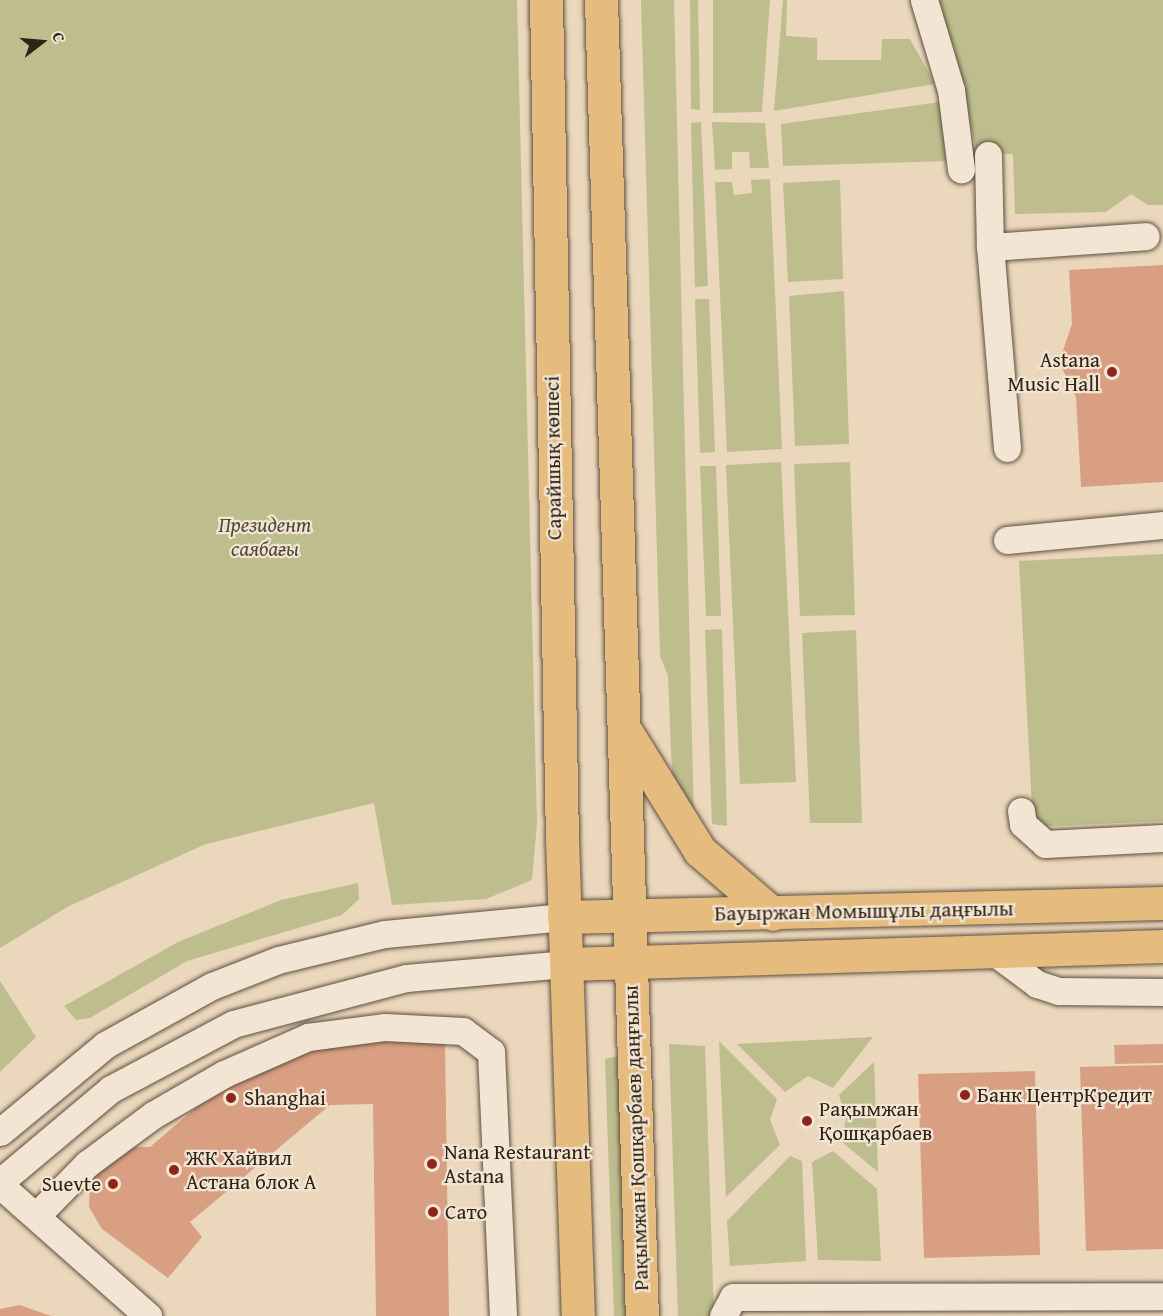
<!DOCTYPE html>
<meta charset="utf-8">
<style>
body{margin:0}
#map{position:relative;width:1163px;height:1316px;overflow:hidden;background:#ebd7bc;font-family:"Gentium Book Plus",serif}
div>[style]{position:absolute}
.green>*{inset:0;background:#bdbd8d}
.building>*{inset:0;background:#d99f83}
.roads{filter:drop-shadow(0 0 2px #5e503f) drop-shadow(0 0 2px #5e503f)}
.minor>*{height:27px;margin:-13.5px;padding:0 13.5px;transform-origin:13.5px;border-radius:13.5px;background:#f2e5d3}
.major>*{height:33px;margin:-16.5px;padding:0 16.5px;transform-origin:16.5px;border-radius:16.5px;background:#e6bc7e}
.dots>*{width:16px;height:16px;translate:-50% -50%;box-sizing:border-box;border:3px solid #f2e5d3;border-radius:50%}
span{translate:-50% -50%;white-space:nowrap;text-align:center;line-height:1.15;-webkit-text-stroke:4.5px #f2e5d3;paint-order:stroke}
.poi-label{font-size:21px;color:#2f2315}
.right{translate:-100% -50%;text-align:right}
.left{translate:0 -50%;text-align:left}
.street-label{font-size:21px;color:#2f2315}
.park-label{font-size:21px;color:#524a33;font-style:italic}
.north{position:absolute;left:12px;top:12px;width:60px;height:60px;-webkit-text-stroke:4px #f2e5d3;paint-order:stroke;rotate:74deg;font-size:16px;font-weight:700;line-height:24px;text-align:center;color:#2f2315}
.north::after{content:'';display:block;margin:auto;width:21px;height:27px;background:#2f2315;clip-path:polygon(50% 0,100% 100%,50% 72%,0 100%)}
</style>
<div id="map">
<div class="green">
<i style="clip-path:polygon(0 0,517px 0,537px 824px,532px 880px,486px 899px,392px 905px,374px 803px,206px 844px,69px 906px,0 948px)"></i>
<i style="clip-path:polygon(641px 0,674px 0,694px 822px,672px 774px,668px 676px,660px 656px)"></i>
<i style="clip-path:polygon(690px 0,698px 0,700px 110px,691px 109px)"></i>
<i style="clip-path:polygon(713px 0,770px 0,762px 112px,713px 113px)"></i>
<i style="clip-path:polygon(783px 0,787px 0,786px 36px,817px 38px,817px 60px,881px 60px,882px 39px,910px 39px,935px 84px,774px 111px)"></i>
<i style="clip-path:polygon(938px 0,1163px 0,1163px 205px,1148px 205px,1131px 194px,1106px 212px,1015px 214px,1013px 154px,978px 154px)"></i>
<i style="clip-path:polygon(940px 102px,948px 161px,783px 166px,781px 124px)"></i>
<i style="clip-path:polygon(701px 122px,708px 286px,695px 287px,691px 123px)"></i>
<i style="clip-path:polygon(712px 122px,765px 123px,769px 168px,750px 168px,749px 152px,732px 152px,732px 169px,715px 170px)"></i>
<i style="clip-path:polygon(770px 179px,782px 449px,727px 452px,715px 182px,732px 182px,734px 195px,752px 193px,751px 180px)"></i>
<i style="clip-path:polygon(840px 180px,843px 279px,788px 282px,783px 183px)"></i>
<i style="clip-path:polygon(844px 291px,849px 444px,795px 446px,789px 296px)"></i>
<i style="clip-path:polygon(695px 299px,709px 299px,715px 452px,700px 453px)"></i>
<i style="clip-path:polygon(781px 462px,796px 782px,740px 784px,726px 465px)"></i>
<i style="clip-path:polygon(850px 462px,855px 615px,800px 616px,794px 464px)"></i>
<i style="clip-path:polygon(700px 466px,716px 466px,721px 616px,706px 616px)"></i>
<i style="clip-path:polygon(1163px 554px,1163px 821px,1033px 827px,1019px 561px)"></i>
<i style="clip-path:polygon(722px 629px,727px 826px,712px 824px,705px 630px)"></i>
<i style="clip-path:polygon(856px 630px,862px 823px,810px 823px,802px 633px)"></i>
<i style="clip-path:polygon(358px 883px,359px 899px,342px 915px,187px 961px,90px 1018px,76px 1020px,64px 1006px,178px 942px,281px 900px)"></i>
<i style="clip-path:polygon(0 981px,36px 1037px,0 1072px)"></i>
<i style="clip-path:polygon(873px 1037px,833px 1088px,808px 1076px,785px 1092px,737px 1044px)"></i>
<i style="clip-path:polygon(719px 1041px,777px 1099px,770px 1120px,780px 1145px,726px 1197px)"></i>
<i style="clip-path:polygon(669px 1044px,705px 1046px,714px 1316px,678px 1316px)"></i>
<i style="clip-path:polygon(619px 1056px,630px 1316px,614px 1316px,605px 1059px)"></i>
<i style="clip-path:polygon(874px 1062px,878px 1172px,842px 1142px,846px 1118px,839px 1095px)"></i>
<i style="clip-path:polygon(833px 1151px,877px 1189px,881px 1261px,818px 1260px,812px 1162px)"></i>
<i style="clip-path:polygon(790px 1156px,802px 1161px,806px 1261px,730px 1266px,727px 1221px)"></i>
</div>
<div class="building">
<i style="clip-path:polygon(1163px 265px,1163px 482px,1081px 487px,1076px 397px,1059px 362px,1072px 324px,1069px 270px)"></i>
<i style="clip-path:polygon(337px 1041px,445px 1042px,449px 1316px,376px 1316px,373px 1104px,330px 1105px,190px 1222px,202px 1237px,168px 1278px,102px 1229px,89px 1207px,90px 1181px,102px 1159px,124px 1147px,150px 1147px,220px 1087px,281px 1055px)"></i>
<i style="clip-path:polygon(1163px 1044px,1163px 1063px,1115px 1064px,1114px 1045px)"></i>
<i style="clip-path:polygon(1163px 1065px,1163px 1249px,1086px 1251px,1080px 1067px)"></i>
<i style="clip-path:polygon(1035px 1071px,1040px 1255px,924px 1258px,918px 1074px)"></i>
<i style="clip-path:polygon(20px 1305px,51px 1316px,0 1316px,0 1309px)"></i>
</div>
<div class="roads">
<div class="minor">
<i style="left:924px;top:0;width:94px;rotate:73.3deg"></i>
<i style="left:951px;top:90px;width:80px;rotate:82.8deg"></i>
<i style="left:988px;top:155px;width:92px;rotate:88.8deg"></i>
<i style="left:1007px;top:448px;width:202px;rotate:-94.8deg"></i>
<i style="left:990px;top:247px;width:156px;rotate:-4deg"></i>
<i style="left:1007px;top:540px;width:157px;rotate:-5.5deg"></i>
<i style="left:1021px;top:811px;width:13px;rotate:81deg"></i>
<i style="left:1023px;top:824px;width:30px;rotate:42deg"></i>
<i style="left:1045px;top:844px;width:118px;rotate:-2.9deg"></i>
<i style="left:994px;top:952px;width:54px;rotate:36.7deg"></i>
<i style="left:1037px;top:984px;width:23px;rotate:18deg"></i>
<i style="left:1059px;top:991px;width:104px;rotate:0.6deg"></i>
<i style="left:0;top:1132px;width:136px;rotate:-39.6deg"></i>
<i style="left:105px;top:1045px;width:122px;rotate:-28.9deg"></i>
<i style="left:212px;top:986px;width:71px;rotate:-21.5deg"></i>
<i style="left:278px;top:960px;width:110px;rotate:-13.7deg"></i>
<i style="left:385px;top:934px;width:180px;rotate:-5.4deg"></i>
<i style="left:0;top:1182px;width:145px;rotate:-40deg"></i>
<i style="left:111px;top:1089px;width:138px;rotate:-28deg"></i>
<i style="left:233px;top:1024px;width:179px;rotate:-14.9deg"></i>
<i style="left:406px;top:978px;width:162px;rotate:-5deg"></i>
<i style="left:0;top:1185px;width:198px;rotate:41.5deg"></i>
<i style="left:36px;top:1216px;width:73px;rotate:-45.6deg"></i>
<i style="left:87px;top:1164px;width:82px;rotate:-36.6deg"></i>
<i style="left:153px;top:1115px;width:82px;rotate:-30deg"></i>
<i style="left:224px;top:1074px;width:92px;rotate:-23.8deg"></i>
<i style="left:308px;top:1037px;width:78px;rotate:-7.4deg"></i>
<i style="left:385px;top:1027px;width:78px;rotate:2.9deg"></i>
<i style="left:463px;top:1031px;width:35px;rotate:37deg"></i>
<i style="left:491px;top:1052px;width:264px;rotate:87.4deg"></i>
<i style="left:723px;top:1316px;width:21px;rotate:-62deg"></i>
<i style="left:733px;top:1297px;width:430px;rotate:-0.1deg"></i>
</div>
<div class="major">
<i style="left:546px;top:0;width:838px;rotate:88.91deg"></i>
<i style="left:562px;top:838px;width:478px;rotate:88.1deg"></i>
<i style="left:601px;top:0;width:1317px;rotate:88.22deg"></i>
<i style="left:625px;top:730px;width:142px;rotate:58.2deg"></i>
<i style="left:700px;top:851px;width:96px;rotate:40.8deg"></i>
<i style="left:564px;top:917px;width:599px;rotate:-1.34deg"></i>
<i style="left:567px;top:964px;width:596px;rotate:-1.73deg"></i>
</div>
</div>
<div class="dots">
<i style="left:1112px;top:372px;background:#8f2418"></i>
<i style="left:965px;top:1095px;background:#8f2418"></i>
<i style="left:231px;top:1098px;background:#8f2418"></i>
<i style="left:807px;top:1121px;background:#8f2418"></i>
<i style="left:432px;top:1164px;background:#8f2418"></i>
<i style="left:174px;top:1170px;background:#8f2418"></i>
<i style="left:113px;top:1184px;background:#8f2418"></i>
<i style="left:433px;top:1212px;background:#8f2418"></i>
</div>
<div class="poi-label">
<span class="right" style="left:1100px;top:372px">Astana<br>Music Hall</span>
<span class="left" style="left:977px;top:1095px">Банк ЦентрКредит</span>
<span class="left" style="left:244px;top:1098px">Shanghai</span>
<span class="left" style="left:819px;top:1121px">Рақымжан<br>Қошқарбаев</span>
<span class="left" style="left:444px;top:1164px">Nana Restaurant<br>Astana</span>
<span class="left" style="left:186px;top:1170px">ЖК Хайвил<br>Астана блок А</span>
<span class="right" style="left:101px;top:1184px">Suevte</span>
<span class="left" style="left:445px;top:1212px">Сато</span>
</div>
<div class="street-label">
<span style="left:553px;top:458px;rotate:-91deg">Сарайшық көшесі</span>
<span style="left:864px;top:911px;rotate:-1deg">Бауыржан Момышұлы даңғылы</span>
<span style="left:636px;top:1138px;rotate:-92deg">Рақымжан Қошқарбаев даңғылы</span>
</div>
<div class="park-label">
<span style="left:265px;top:537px">Президент<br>саябағы</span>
</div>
<div class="north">С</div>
</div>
